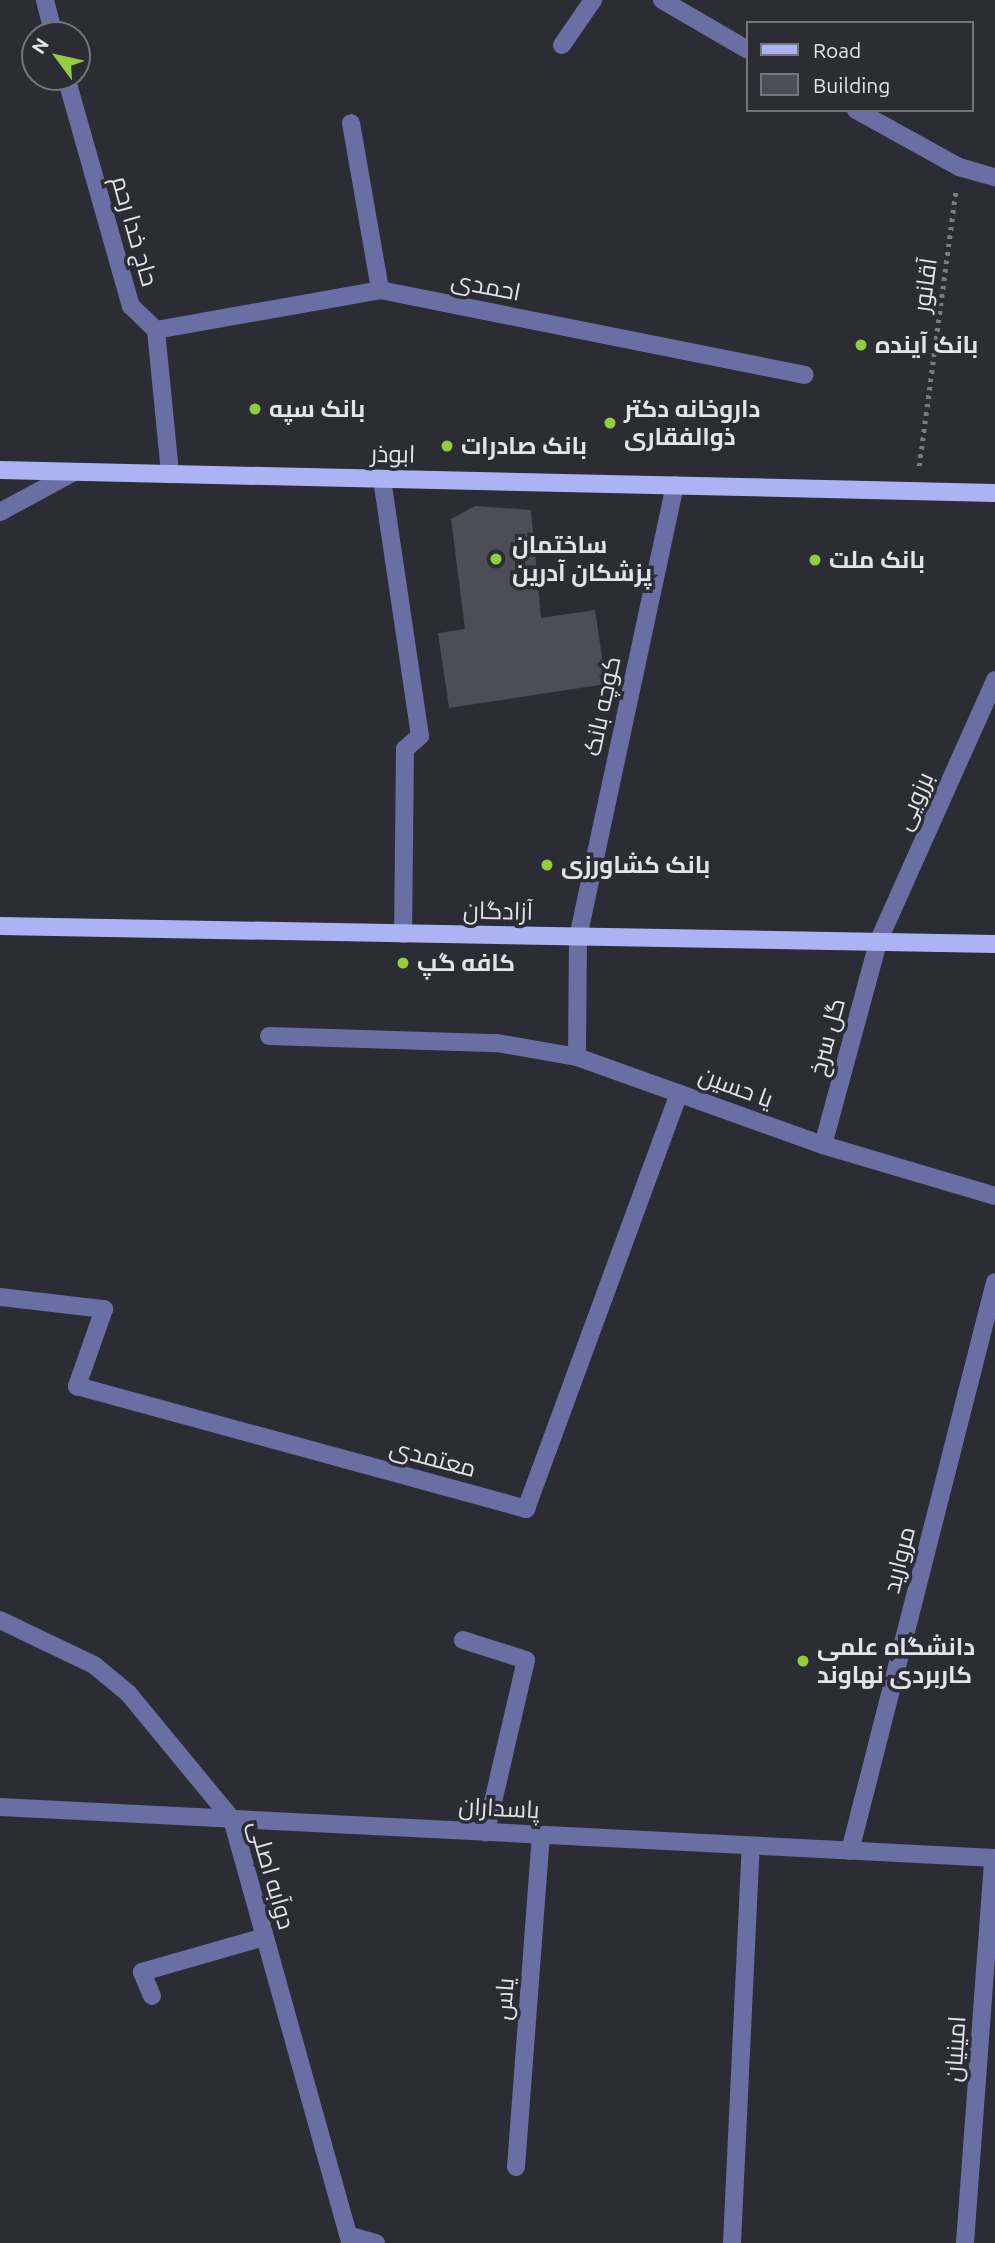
<!DOCTYPE html>
<meta charset="utf-8">
<style>
body{margin:0}
#map{position:relative;width:995px;height:2243px;overflow:hidden;background:#2b2c34;font-family:Ubuntu,Cairo,sans-serif}
div>[style]{position:absolute}
.building>*{inset:0;background:#4c4d56}
.path>*{height:4.5px;margin-top:-2.25px;transform-origin:0;background:repeating-linear-gradient(90deg,#797a82 0 3.5px,transparent 0 8.5px)}
.minor>*{height:18px;margin:-9px;padding:0 9px;transform-origin:9px;border-radius:9px;background:#696ea3}
.major>*{height:18px;margin:-9px;padding:0 9px;transform-origin:9px;border-radius:9px;background:#acb3f5}
.dots>*{width:19px;height:19px;translate:-50% -50%;box-sizing:border-box;border:4px solid #2b2c34;border-radius:50%}
span{translate:-50% -50%;white-space:nowrap;text-align:center;line-height:1.15;-webkit-text-stroke:7px #2b2c34;paint-order:stroke}
.street-label{font-size:24px;color:#e3e4ea}
.poi-label{font-size:24px;color:#e3e4ea;font-weight:700}
.left{translate:0 -50%;text-align:left}
.legend{position:absolute;left:746px;top:21px;width:228px;height:91px;box-sizing:border-box;background:#2b2c34;border:2px solid #75767d;margin:0;padding:9px 12px;list-style:none;font-size:21px;color:#e3e4ea}
.legend li{display:flex;align-items:center;gap:14px;height:35px}
.legend b{width:35px;border:2px solid #75767d}
.north{position:absolute;left:21px;top:21px;width:70px;height:70px;box-sizing:border-box;background:#2b2c34;border:2px solid #75767d;border-radius:50%;rotate:303deg;font-size:19px;font-weight:700;line-height:28px;text-align:center;color:#e3e4ea}
.north::after{content:'';display:block;margin:auto;width:24px;height:32px;background:#93cc3d;clip-path:polygon(50% 0,100% 100%,50% 72%,0 100%)}
</style>
<div id="map">
<div class="building">
<i style="clip-path:polygon(475px 506px,531px 510px,541px 618px,595px 610px,606px 684px,449px 708px,438px 633px,465px 629px,451px 519px)"></i>
</div>
<div class="path">
<i style="left:919px;top:466px;width:278px;rotate:-82.4deg"></i>
</div>
<div class="minor">
<i style="left:45px;top:0;width:36px;rotate:76deg"></i>
<i style="left:662px;top:0;width:99px;rotate:30.2deg"></i>
<i style="left:562px;top:45px;width:55px;rotate:-55.4deg"></i>
<i style="left:66px;top:77px;width:238px;rotate:74.2deg"></i>
<i style="left:131px;top:306px;width:35px;rotate:44deg"></i>
<i style="left:156px;top:330px;width:145px;rotate:84.4deg"></i>
<i style="left:856px;top:110px;width:118px;rotate:29deg"></i>
<i style="left:959px;top:167px;width:37px;rotate:16deg"></i>
<i style="left:351px;top:123px;width:169px;rotate:80.1deg"></i>
<i style="left:156px;top:330px;width:228px;rotate:-10.1deg"></i>
<i style="left:380px;top:290px;width:433px;rotate:11.3deg"></i>
<i style="left:382px;top:479px;width:260px;rotate:81.6deg"></i>
<i style="left:420px;top:736px;width:20px;rotate:139deg"></i>
<i style="left:405px;top:749px;width:185px;rotate:90.6deg"></i>
<i style="left:675px;top:485px;width:462px;rotate:102.1deg"></i>
<i style="left:578px;top:937px;width:120px;rotate:90.5deg"></i>
<i style="left:577px;top:1057px;width:261px;rotate:19.7deg"></i>
<i style="left:823px;top:1145px;width:179px;rotate:16.5deg"></i>
<i style="left:0;top:512px;width:84px;rotate:-28.4deg"></i>
<i style="left:269px;top:1036px;width:228px;rotate:1.8deg"></i>
<i style="left:497px;top:1043px;width:81px;rotate:9.9deg"></i>
<i style="left:823px;top:1145px;width:210px;rotate:-74.8deg"></i>
<i style="left:878px;top:942px;width:287px;rotate:-65.9deg"></i>
<i style="left:0;top:1297px;width:105px;rotate:6.6deg"></i>
<i style="left:104px;top:1309px;width:82px;rotate:109.3deg"></i>
<i style="left:77px;top:1386px;width:466px;rotate:15.3deg"></i>
<i style="left:526px;top:1509px;width:443px;rotate:-69.8deg"></i>
<i style="left:0;top:1620px;width:104px;rotate:25.6deg"></i>
<i style="left:94px;top:1665px;width:44px;rotate:39.5deg"></i>
<i style="left:128px;top:1693px;width:163px;rotate:50.5deg"></i>
<i style="left:232px;top:1819px;width:440px;rotate:74.4deg"></i>
<i style="left:463px;top:1640px;width:66px;rotate:17.6deg"></i>
<i style="left:526px;top:1660px;width:177px;rotate:103.1deg"></i>
<i style="left:0;top:1807px;width:996px;rotate:2.93deg"></i>
<i style="left:850px;top:1851px;width:587px;rotate:-75.7deg"></i>
<i style="left:152px;top:1996px;width:26px;rotate:-113deg"></i>
<i style="left:142px;top:1972px;width:127px;rotate:-16deg"></i>
<i style="left:516px;top:2167px;width:333px;rotate:-85.7deg"></i>
<i style="left:351px;top:2236px;width:26px;rotate:16deg"></i>
<i style="left:732px;top:2243px;width:397px;rotate:-87.3deg"></i>
<i style="left:965px;top:2243px;width:386px;rotate:-85.8deg"></i>
</div>
<div class="major">
<i style="left:0;top:470px;width:995px;rotate:1.32deg"></i>
<i style="left:0;top:926px;width:995px;rotate:1.04deg"></i>
</div>
<div class="dots">
<i style="left:861px;top:345px;background:#93cc3d"></i>
<i style="left:255px;top:409px;background:#93cc3d"></i>
<i style="left:610px;top:423px;background:#93cc3d"></i>
<i style="left:447px;top:446px;background:#93cc3d"></i>
<i style="left:496px;top:559px;background:#93cc3d"></i>
<i style="left:815px;top:560px;background:#93cc3d"></i>
<i style="left:547px;top:865px;background:#93cc3d"></i>
<i style="left:403px;top:963px;background:#93cc3d"></i>
<i style="left:803px;top:1661px;background:#93cc3d"></i>
</div>
<div class="street-label">
<span style="left:135px;top:231px;rotate:74deg">حاج خدا رحم</span>
<span style="left:925px;top:285px;rotate:-82deg">آقانور</span>
<span style="left:486px;top:286px;rotate:11deg">احمدی</span>
<span style="left:393px;top:454px;rotate:1deg">ابوذر</span>
<span style="left:602px;top:706px;rotate:-78deg">کوچه بانک</span>
<span style="left:914px;top:801px;rotate:-66deg">برزویی</span>
<span style="left:498px;top:911px;rotate:1deg">آزادگان</span>
<span style="left:827px;top:1037px;rotate:-75deg">گل سرخ</span>
<span style="left:736px;top:1087px;rotate:20deg">یا حسین</span>
<span style="left:433px;top:1458px;rotate:15deg">معتمدی</span>
<span style="left:899px;top:1560px;rotate:-76deg">مروارید</span>
<span style="left:499px;top:1808px;rotate:3deg">پاسداران</span>
<span style="left:272px;top:1875px;rotate:74deg">دوآبه اصلی</span>
<span style="left:504px;top:1999px;rotate:-86deg">یاس</span>
<span style="left:955px;top:2049px;rotate:-86deg">امینیان</span>
</div>
<div class="poi-label">
<span class="left" style="left:875px;top:345px">بانک آینده</span>
<span class="left" style="left:269px;top:409px">بانک سپه</span>
<span class="left" style="left:624px;top:423px">داروخانه دکتر<br>ذوالفقاری</span>
<span class="left" style="left:461px;top:446px">بانک صادرات</span>
<span class="left" style="left:512px;top:559px">ساختمان<br>پزشکان آدرین</span>
<span class="left" style="left:829px;top:560px">بانک ملت</span>
<span class="left" style="left:561px;top:865px">بانک کشاورزی</span>
<span class="left" style="left:417px;top:963px">کافه گپ</span>
<span class="left" style="left:817px;top:1661px">دانشگاه علمی<br>کاربردی نهاوند</span>
</div>
<ul class="legend">
<li><b style="height:9px;background:#acb3f5"></b>Road</li>
<li><b style="height:19px;background:#4c4d56"></b>Building</li>
</ul>
<div class="north">N</div>
</div>
